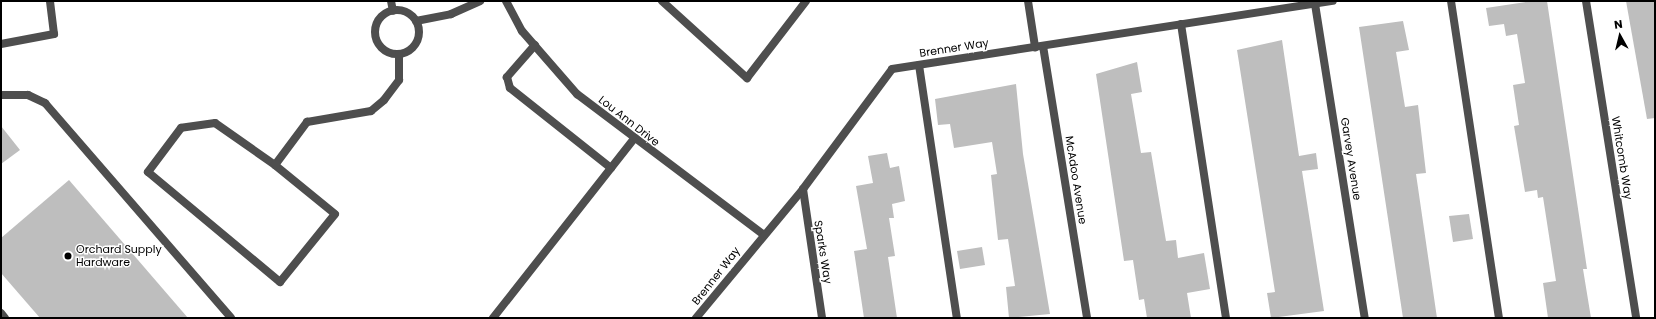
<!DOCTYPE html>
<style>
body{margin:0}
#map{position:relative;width:1656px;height:319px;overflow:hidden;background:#fff;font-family:Poppins,sans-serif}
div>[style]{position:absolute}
.building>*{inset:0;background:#bebebe}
.lane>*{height:8px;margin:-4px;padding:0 4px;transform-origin:4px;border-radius:4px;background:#4e4e4e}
.lane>.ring{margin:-4px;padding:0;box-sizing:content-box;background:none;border:8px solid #4e4e4e;border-radius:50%}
.street>*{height:8px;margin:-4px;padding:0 4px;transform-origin:4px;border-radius:4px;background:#4e4e4e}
.dots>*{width:11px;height:11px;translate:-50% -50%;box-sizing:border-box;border:2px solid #fff;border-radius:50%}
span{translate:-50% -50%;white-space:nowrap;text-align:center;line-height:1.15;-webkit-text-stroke:3px #fff;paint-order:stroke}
.street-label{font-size:11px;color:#000}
.poi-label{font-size:11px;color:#000}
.left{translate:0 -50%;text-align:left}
.frame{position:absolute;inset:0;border:2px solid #000;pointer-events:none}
.north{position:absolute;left:1600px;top:16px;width:40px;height:40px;-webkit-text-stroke:3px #fff;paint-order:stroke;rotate:352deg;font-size:11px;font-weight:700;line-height:16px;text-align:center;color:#000}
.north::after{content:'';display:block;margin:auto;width:14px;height:18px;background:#000;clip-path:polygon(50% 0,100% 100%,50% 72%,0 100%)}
</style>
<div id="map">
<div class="building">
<i style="clip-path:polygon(1532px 1px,1547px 1px,1587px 269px,1583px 269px,1591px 318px,1548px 318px,1543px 283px,1556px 281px,1543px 197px,1538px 198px,1537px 190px,1525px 192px,1514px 126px,1519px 125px,1513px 85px,1525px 83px,1517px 34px,1506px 36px,1504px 24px,1489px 26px,1486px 8px)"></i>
<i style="clip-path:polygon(1626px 1px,1655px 1px,1655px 118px,1647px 119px)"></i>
<i style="clip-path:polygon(1403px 21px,1409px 50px,1396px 52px,1405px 107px,1418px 105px,1426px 173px,1416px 174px,1437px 318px,1403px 318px,1359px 27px)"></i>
<i style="clip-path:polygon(1282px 40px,1299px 156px,1316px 153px,1318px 169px,1302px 171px,1324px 311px,1271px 318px,1267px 293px,1275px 292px,1237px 50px)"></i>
<i style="clip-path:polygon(1137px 62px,1142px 92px,1131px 94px,1141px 153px,1151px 152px,1166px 241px,1176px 240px,1178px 258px,1204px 253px,1210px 289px,1187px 293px,1191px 318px,1147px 318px,1144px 299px,1139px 300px,1133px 260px,1124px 261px,1096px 74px)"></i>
<i style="clip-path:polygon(1016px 84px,1023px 154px,1050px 314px,1009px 318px,1006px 287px,1015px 286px,1008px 239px,998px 240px,991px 175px,997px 174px,992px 142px,954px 148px,950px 124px,938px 125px,935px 99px)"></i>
<i style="clip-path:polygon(1px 126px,20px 150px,1px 164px)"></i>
<i style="clip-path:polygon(887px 153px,890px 168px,899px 166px,905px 201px,892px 204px,894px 218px,889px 218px,895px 256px,888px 257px,897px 318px,864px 318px,854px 251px,867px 249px,856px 186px,873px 183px,868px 156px)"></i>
<i style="clip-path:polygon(69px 180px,188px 318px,40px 318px,1px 273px,1px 238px)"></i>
<i style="clip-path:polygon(1469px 214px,1473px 239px,1453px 242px,1449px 216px)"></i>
<i style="clip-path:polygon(982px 247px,985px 265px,960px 269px,957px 251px)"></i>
</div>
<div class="lane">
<i style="left:391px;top:1px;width:10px;rotate:79deg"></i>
<i style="left:662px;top:1px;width:115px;rotate:42.2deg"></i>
<i style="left:747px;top:78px;width:97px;rotate:-52.5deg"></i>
<i style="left:1028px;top:1px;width:47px;rotate:81.3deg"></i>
<i style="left:1451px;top:1px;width:321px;rotate:81.4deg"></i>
<i class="ring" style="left:375px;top:10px;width:36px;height:36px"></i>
<i style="left:416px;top:21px;width:36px;rotate:-11deg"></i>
<i style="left:451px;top:14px;width:32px;rotate:-24deg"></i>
<i style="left:1181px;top:24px;width:297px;rotate:81.3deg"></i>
<i style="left:1px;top:44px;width:54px;rotate:-10.7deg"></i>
<i style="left:54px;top:34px;width:33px;rotate:-97deg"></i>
<i style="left:535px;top:45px;width:43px;rotate:131.2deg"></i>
<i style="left:507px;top:77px;width:11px;rotate:75deg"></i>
<i style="left:510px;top:88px;width:129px;rotate:38.4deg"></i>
<i style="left:919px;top:65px;width:256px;rotate:81.5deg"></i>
<i style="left:1px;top:95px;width:27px"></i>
<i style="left:28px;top:95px;width:19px;rotate:25deg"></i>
<i style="left:45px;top:103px;width:284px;rotate:49.1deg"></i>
<i style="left:275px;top:165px;width:73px;rotate:-145deg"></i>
<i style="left:215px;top:123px;width:34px;rotate:172deg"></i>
<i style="left:181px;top:128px;width:55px;rotate:126.9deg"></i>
<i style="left:148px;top:172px;width:172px;rotate:39.8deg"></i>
<i style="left:280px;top:282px;width:87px;rotate:-51deg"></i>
<i style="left:335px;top:214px;width:77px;rotate:-140.8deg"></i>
<i style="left:275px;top:165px;width:54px;rotate:-53.3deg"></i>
<i style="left:307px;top:122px;width:65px;rotate:-9.8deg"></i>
<i style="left:371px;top:111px;width:17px;rotate:-40deg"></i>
<i style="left:384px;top:100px;width:25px;rotate:-53deg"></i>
<i style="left:399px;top:80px;width:26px;rotate:-90deg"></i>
<i style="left:1px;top:313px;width:6px;rotate:51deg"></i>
<i style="left:493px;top:318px;width:228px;rotate:-51.8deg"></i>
</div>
<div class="street">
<i style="left:506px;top:1px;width:34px;rotate:62deg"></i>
<i style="left:522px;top:31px;width:84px;rotate:48.9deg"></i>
<i style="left:577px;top:94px;width:233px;rotate:37deg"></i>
<i style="left:1586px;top:1px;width:321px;rotate:81deg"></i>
<i style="left:1315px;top:4px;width:318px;rotate:81deg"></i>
<i style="left:1043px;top:46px;width:276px;rotate:80.8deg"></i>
<i style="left:803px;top:189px;width:130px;rotate:81.6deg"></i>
<i style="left:696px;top:318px;width:168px;rotate:-50.3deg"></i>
<i style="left:803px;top:189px;width:149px;rotate:-53.4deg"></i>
<i style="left:892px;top:69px;width:446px;rotate:-8.8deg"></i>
</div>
<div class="dots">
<i style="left:68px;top:256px;background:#000"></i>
</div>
<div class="street-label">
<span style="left:954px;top:48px;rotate:-9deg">Brenner Way</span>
<span style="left:629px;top:121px;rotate:38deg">Lou Ann Drive</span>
<span style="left:1622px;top:158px;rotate:81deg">Whitcomb Way</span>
<span style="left:1351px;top:159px;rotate:81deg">Garvey Avenue</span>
<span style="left:1076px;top:180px;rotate:81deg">McAdoo Avenue</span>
<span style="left:823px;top:252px;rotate:81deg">Sparks Way</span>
<span style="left:716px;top:276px;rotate:-52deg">Brenner Way</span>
</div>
<div class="poi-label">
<span class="left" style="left:76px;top:256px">Orchard Supply<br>Hardware</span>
</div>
<div class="frame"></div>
<div class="north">N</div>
</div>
